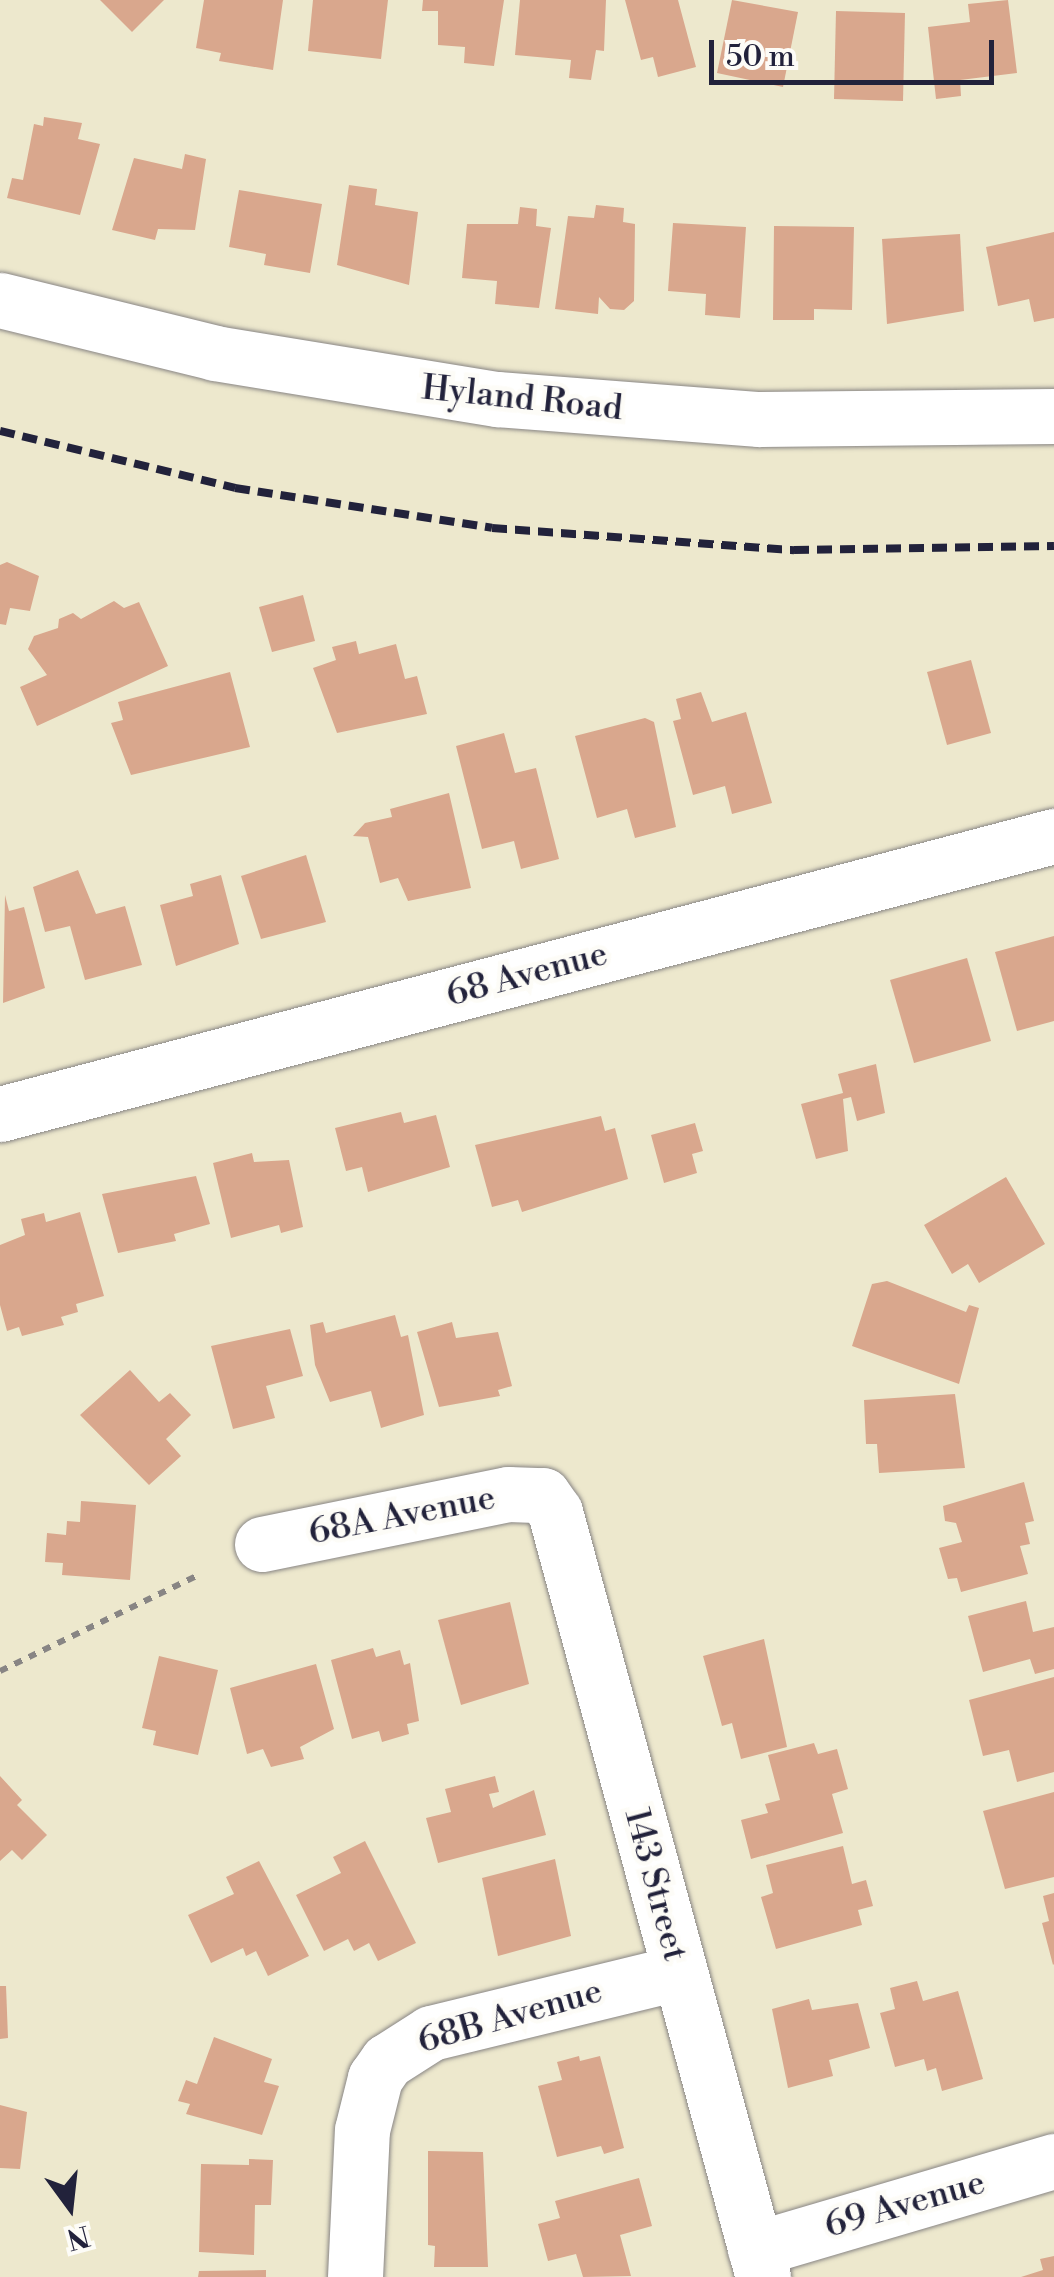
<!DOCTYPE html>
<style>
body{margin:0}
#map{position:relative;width:1054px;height:2277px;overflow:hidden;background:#ede8cd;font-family:"Libre Bodoni",serif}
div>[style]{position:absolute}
.building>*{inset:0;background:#d9a78d}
.path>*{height:6px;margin-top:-3px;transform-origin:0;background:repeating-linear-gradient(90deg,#888584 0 8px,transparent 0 16px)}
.roads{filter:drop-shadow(0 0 2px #888584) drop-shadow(0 0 2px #888584)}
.minor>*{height:55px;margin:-27.5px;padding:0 27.5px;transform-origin:27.5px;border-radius:27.5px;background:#fff}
.rail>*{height:8px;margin-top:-4px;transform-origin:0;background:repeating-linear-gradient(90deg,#22223b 0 15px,transparent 0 23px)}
span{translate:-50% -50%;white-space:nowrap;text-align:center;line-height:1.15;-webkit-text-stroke:9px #fdfcf7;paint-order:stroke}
.street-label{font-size:35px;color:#22223b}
.north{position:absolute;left:20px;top:2157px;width:100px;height:100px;-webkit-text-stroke:8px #fdfcf7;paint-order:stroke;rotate:165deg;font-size:28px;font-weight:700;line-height:40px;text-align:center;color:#22223b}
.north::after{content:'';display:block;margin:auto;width:35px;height:45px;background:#22223b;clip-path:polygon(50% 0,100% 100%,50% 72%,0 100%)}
.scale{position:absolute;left:709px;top:40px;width:285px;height:45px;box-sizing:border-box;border:5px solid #22223b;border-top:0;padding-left:12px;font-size:30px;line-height:35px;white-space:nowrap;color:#22223b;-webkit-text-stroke:8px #fdfcf7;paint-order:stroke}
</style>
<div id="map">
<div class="building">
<i style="clip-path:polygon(100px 0,164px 0,132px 32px)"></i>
<i style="clip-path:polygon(204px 0,283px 0,273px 70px,219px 61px,221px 53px,196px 48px)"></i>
<i style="clip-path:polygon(313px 0,388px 0,381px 59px,308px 51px)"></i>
<i style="clip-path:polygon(423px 0,504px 0,494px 66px,464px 63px,465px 47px,438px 45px,438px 11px,422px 11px)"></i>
<i style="clip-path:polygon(520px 0,606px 0,604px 51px,596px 50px,591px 80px,569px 78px,571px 60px,515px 55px)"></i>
<i style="clip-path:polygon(625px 0,678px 0,696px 67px,658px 77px,653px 57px,641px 60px)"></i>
<i style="clip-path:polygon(732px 0,798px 12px,783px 87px,717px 73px)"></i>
<i style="clip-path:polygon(1008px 0,1017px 73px,960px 80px,961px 96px,936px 99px,928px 27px,970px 22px,968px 4px)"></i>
<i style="clip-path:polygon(836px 11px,905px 13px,903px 101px,834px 99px)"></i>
<i style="clip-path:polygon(44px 117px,82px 123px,78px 139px,100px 144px,80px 215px,7px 198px,12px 178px,23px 180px,34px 124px,43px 126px)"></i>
<i style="clip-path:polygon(185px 154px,206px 159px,195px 230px,158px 229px,155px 240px,112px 230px,134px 158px,182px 169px)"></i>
<i style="clip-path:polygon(349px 185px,377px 189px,375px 205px,418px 212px,409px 285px,337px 265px)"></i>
<i style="clip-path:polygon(239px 190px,322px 204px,310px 273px,264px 265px,266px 254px,229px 247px)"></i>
<i style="clip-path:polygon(596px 205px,624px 208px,623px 222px,635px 224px,634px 301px,624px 310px,610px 309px,599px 297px,598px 314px,555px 309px,568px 216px,594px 218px)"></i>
<i style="clip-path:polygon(520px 207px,537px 209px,536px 226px,551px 228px,539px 308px,495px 304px,497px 281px,462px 278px,467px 224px,518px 224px)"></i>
<i style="clip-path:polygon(673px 223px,746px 227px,740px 318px,705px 315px,706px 294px,668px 291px)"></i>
<i style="clip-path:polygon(774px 226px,854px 227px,852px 310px,814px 309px,814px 320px,773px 320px)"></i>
<i style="clip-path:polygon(1054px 232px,1054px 318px,1034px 322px,1029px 299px,998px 306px,986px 247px)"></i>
<i style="clip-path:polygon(960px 234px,964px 311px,887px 324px,882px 239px)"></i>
<i style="clip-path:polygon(7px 562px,39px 576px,30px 611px,10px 608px,6px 625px,0 624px,0 565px)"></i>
<i style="clip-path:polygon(303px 595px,315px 641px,272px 652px,259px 607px)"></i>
<i style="clip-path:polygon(114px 601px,124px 608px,139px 602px,168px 666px,37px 726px,20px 687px,47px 675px,28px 649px,34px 636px,58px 628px,59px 619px,73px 613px,81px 619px)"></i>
<i style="clip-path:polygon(356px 641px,359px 654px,396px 644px,405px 679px,417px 676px,427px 714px,337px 733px,313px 668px,336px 660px,332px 647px)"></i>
<i style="clip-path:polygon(971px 660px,991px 733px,947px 745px,927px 672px)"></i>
<i style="clip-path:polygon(230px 672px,250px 747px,131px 775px,111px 723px,123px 720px,118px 702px)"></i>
<i style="clip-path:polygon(701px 692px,712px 722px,746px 712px,772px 803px,732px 814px,725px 786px,693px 795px,673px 721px,681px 719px,676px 699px)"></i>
<i style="clip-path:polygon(645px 718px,654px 722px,676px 827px,635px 838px,627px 809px,597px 818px,575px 736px)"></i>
<i style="clip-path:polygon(504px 733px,515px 773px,536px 768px,559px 859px,521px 869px,514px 841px,482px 849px,456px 746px)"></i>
<i style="clip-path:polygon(449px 793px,471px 888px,408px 901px,398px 878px,380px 883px,368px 837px,353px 836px,365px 823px,392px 817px,390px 809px)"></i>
<i style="clip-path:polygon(306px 855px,326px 922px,261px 939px,241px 876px)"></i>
<i style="clip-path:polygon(78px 870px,96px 914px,125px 906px,142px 965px,85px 980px,70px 926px,45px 932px,33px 887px)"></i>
<i style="clip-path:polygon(221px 875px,239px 944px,176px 966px,160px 905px,193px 896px,190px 884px)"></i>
<i style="clip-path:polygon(5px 895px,9px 911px,24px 907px,45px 988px,3px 1003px)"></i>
<i style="clip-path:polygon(1054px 936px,1054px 1021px,1017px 1031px,995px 952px)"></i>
<i style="clip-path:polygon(967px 958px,991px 1041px,914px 1063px,890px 980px)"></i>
<i style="clip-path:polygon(876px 1064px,885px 1113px,857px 1121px,851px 1097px,843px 1099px,848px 1151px,816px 1159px,801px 1104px,843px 1093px,838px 1074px)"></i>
<i style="clip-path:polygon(401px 1112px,404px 1123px,436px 1115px,450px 1167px,368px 1192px,362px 1167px,346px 1171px,335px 1128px)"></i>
<i style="clip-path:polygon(601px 1116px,605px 1131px,615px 1128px,628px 1179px,522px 1212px,518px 1200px,492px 1207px,475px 1145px)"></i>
<i style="clip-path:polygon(695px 1123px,703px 1151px,692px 1154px,697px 1173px,664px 1183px,651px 1135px)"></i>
<i style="clip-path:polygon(252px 1153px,254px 1162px,289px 1160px,303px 1227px,281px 1233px,279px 1225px,231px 1238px,213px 1163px)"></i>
<i style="clip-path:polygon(196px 1176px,210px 1224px,174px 1234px,176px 1241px,118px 1253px,102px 1194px)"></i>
<i style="clip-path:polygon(1006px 1177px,1045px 1244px,979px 1283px,968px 1264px,952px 1274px,924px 1225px)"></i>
<i style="clip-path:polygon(80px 1212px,104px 1296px,76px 1304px,78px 1312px,61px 1317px,64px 1325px,22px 1336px,19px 1327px,7px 1331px,0 1305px,0 1245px,25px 1235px,21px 1219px,44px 1213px,46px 1222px)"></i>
<i style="clip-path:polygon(887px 1281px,966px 1312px,969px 1305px,979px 1308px,959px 1384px,852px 1346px,872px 1284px)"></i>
<i style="clip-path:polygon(395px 1315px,401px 1337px,408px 1335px,424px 1415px,381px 1428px,371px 1391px,330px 1402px,315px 1365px,310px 1325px,323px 1322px,326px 1333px)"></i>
<i style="clip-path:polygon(452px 1322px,456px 1338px,498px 1332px,512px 1386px,498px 1390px,500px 1396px,439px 1407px,417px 1332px)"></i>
<i style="clip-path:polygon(290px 1329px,303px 1376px,266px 1386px,275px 1418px,233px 1429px,211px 1346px)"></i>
<i style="clip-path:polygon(130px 1370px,159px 1402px,170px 1393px,191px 1415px,166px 1439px,181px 1456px,149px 1485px,80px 1415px)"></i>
<i style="clip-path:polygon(955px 1394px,965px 1468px,879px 1473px,877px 1444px,866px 1444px,864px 1400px)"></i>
<i style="clip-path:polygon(1024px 1482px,1034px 1521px,1025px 1523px,1030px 1544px,1020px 1546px,1028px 1574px,961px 1592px,957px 1578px,948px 1579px,939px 1548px,962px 1542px,956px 1523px,945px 1521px,943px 1506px)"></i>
<i style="clip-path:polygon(81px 1501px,136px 1505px,130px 1580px,62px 1575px,63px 1563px,45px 1562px,47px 1533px,66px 1535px,67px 1521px,80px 1522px)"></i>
<i style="clip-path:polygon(1026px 1601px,1033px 1632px,1054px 1627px,1054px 1669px,1035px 1674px,1030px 1659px,983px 1672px,968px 1616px)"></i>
<i style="clip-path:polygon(510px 1602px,529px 1684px,461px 1705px,438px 1620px)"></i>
<i style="clip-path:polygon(764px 1639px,787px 1747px,741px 1759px,732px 1723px,722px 1726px,703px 1656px)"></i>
<i style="clip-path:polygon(373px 1648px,376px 1657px,400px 1650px,404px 1665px,410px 1663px,419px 1721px,407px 1724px,409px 1734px,382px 1742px,379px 1731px,352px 1739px,331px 1660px)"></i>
<i style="clip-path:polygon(159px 1656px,218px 1670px,198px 1755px,153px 1745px,156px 1731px,142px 1728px)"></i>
<i style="clip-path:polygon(316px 1664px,334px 1729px,300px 1747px,304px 1759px,271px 1767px,263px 1749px,247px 1754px,230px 1688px)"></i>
<i style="clip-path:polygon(1054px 1677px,1054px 1772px,1017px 1782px,1009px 1750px,983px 1756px,969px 1700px)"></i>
<i style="clip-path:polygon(814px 1743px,818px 1754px,837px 1749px,848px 1789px,832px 1794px,843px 1833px,751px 1859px,741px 1820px,768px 1813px,765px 1804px,780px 1800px,768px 1755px)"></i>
<i style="clip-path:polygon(0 1776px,22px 1800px,17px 1805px,47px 1835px,22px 1860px,12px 1850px,0 1861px)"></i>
<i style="clip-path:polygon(495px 1776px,499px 1792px,489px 1794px,493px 1808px,534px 1790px,546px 1835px,438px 1863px,426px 1818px,451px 1812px,445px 1789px)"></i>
<i style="clip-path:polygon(1054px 1792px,1054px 1877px,1005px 1889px,983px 1811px)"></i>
<i style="clip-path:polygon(365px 1841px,416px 1943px,378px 1961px,369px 1943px,354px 1951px,348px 1939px,324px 1951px,296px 1895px,341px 1873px,333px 1857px)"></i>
<i style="clip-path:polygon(843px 1846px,852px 1884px,866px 1880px,873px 1906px,858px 1910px,862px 1925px,776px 1949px,761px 1897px,773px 1893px,766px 1865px)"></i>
<i style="clip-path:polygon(555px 1859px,571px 1936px,498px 1956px,482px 1878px)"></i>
<i style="clip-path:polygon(259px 1861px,309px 1956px,268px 1976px,256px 1951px,246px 1956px,243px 1948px,211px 1963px,188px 1915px,234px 1894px,226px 1877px)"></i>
<i style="clip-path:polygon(1054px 1893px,1054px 1964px,1053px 1965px,1042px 1923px,1049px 1921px,1043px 1896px)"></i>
<i style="clip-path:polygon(917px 1981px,923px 2001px,958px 1991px,983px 2079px,942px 2091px,936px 2068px,927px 2071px,924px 2059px,895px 2067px,880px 2013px,895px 2009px,890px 1988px)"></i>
<i style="clip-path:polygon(0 1986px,6px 1986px,8px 2038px,0 2039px)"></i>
<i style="clip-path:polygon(809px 1999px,812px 2010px,858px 2003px,870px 2048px,829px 2060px,833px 2076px,788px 2088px,772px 2009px)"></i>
<i style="clip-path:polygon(214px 2037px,272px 2059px,264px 2082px,279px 2086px,262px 2135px,186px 2114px,190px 2104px,178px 2101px,186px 2080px,197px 2084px)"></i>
<i style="clip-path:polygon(579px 2056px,580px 2061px,600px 2056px,624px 2148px,604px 2154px,601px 2146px,557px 2157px,538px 2086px,562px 2080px,557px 2062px)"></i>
<i style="clip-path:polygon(0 2105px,27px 2112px,20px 2169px,0 2168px)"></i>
<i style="clip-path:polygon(428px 2151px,483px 2152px,488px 2267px,434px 2267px,435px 2246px,428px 2245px)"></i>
<i style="clip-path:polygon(249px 2159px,273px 2160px,271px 2205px,255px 2205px,254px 2255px,199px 2252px,201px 2164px,249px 2165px)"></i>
<i style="clip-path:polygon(639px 2178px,652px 2226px,620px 2235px,631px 2276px,583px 2277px,576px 2254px,548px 2261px,538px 2224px,560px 2218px,555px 2201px)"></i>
<i style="clip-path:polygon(1054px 2256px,1054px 2277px,1021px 2277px,1043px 2270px,1040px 2259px)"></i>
<i style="clip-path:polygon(266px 2270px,266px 2277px,198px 2277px,199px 2271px)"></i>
</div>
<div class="path">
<i style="left:0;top:1671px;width:221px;rotate:-25.8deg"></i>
</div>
<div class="roads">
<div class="minor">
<i style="left:0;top:300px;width:221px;rotate:13.8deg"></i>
<i style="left:215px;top:353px;width:286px;rotate:9.3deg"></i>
<i style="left:497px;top:399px;width:263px;rotate:4.4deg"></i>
<i style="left:759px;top:419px;width:295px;rotate:-0.6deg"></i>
<i style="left:0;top:1114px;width:1090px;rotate:-14.78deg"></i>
<i style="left:262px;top:1544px;width:251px;rotate:-11.5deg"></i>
<i style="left:508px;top:1494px;width:35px;rotate:2deg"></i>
<i style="left:543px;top:1495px;width:21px;rotate:55deg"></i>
<i style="left:555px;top:1512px;width:793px;rotate:74.79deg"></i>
<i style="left:755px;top:2249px;width:312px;rotate:-16.4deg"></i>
<i style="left:355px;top:2277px;width:147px;rotate:-87.3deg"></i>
<i style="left:362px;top:2130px;width:54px;rotate:-76deg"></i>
<i style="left:375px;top:2078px;width:21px;rotate:-55deg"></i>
<i style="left:387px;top:2061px;width:52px;rotate:-32.5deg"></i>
<i style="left:431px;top:2033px;width:254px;rotate:-13.7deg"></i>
</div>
</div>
<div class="rail">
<i style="left:0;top:431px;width:242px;rotate:13.6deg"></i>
<i style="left:235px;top:488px;width:260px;rotate:8.8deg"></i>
<i style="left:492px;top:528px;width:303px;rotate:4.2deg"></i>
<i style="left:794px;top:550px;width:260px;rotate:-0.9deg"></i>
</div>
<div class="street-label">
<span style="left:522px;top:399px;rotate:6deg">Hyland Road</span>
<span style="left:527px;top:975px;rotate:-15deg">68 Avenue</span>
<span style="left:402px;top:1516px;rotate:-11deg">68A Avenue</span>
<span style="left:655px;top:1885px;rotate:75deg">143 Street</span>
<span style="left:510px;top:2017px;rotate:-16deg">68B Avenue</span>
<span style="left:905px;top:2205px;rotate:-16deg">69 Avenue</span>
</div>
<div class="north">N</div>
<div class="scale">50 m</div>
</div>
